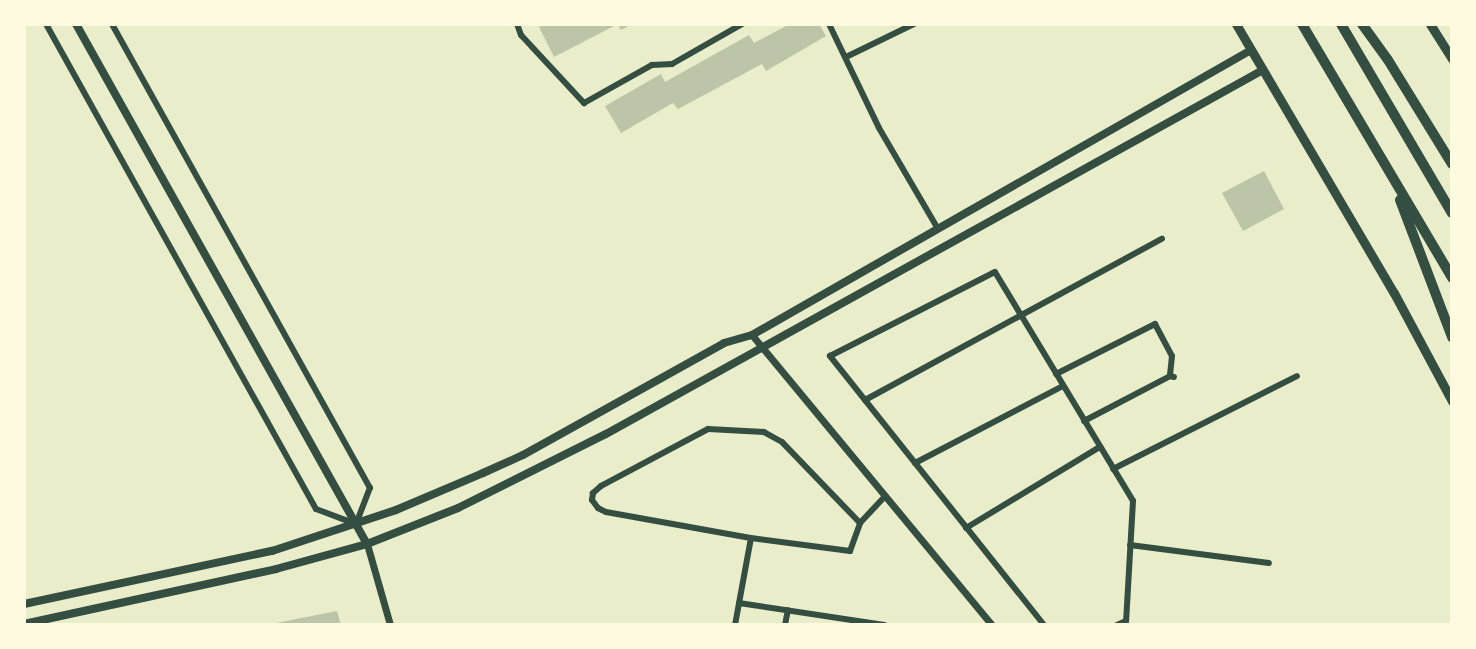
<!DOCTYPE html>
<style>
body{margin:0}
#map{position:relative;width:1476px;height:649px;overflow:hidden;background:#e9edc9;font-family:Literata,serif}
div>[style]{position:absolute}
.building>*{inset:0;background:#bcc5a7}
.minor>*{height:6px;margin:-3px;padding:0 3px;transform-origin:3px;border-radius:3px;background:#344e41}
.tertiary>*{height:7px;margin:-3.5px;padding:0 3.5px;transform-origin:3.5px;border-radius:3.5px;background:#344e41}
.secondary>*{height:8px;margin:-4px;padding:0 4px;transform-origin:4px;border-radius:4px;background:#344e41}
.primary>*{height:9px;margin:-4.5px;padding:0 4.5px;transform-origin:4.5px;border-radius:4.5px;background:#344e41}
.motorway>*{height:10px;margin:-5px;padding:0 5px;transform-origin:5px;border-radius:5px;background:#344e41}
span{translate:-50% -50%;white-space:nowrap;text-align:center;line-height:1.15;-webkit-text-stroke:4.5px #fefae0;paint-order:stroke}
.frame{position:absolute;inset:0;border:26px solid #fefae0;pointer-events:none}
</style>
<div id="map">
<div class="building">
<i style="clip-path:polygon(545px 24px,632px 24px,621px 30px,618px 24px,554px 57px,539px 27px)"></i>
<i style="clip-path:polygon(790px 24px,819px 24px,826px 36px,766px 71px,762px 64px,678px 109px,673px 103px,621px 133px,605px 106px,661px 74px,665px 82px,749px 35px,754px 43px)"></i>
<i style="clip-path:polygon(1264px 171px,1284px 209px,1243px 231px,1222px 193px)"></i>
<i style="clip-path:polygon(337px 611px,341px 625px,271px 625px,271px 624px)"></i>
</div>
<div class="minor">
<i style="left:46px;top:24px;width:555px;rotate:60.9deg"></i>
<i style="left:316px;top:509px;width:43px;rotate:20.6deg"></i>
<i style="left:356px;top:524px;width:39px;rotate:-69deg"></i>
<i style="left:370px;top:488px;width:531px;rotate:-119.08deg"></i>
<i style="left:517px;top:24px;width:12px;rotate:70deg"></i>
<i style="left:521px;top:35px;width:93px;rotate:47.2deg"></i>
<i style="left:584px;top:103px;width:78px;rotate:-29.2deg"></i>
<i style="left:652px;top:65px;width:20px;rotate:-3deg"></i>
<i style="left:672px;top:64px;width:81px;rotate:-29.7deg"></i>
<i style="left:829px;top:24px;width:115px;rotate:64.3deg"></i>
<i style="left:879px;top:128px;width:117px;rotate:59.7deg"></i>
<i style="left:846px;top:57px;width:76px;rotate:-25.9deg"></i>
<i style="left:1056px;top:374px;width:111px;rotate:-26.8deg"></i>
<i style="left:1155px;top:324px;width:36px;rotate:62deg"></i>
<i style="left:1172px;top:356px;width:20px;rotate:96deg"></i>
<i style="left:865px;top:400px;width:338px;rotate:-28.5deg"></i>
<i style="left:1084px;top:421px;width:97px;rotate:-27.6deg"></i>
<i style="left:1170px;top:376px;width:4px;rotate:14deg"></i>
<i style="left:915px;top:463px;width:167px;rotate:-27.5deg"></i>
<i style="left:1113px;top:469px;width:206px;rotate:-26.8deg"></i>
<i style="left:860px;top:523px;width:112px;rotate:-133.9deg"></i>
<i style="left:782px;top:442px;width:21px;rotate:-151deg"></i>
<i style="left:764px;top:432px;width:56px;rotate:-176.9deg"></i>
<i style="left:708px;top:429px;width:121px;rotate:152deg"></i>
<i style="left:601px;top:486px;width:11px;rotate:139deg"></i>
<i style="left:593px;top:493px;width:7px;rotate:98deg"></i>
<i style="left:592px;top:500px;width:10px;rotate:53deg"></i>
<i style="left:598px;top:508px;width:9px;rotate:27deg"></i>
<i style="left:606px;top:512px;width:147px;rotate:10.2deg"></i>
<i style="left:751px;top:538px;width:100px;rotate:7.5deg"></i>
<i style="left:850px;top:551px;width:30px;rotate:-70deg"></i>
<i style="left:860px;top:523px;width:37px;rotate:-47deg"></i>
<i style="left:966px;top:528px;width:157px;rotate:-31.2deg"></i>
<i style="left:1130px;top:545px;width:140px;rotate:7.4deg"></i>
<i style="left:739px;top:603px;width:147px;rotate:8.6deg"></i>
<i style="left:735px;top:625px;width:88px;rotate:-79.6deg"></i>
<i style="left:785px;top:625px;width:15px;rotate:-79deg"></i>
<i style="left:1044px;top:625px;width:344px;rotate:-128.5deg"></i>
<i style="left:830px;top:356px;width:185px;rotate:-27deg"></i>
<i style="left:995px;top:272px;width:267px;rotate:58.9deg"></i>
<i style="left:1133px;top:501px;width:120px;rotate:93.3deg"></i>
<i style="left:1126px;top:621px;width:10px;rotate:156deg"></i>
</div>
<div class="tertiary">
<i style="left:752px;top:335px;width:376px;rotate:50.4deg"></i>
<i style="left:367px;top:544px;width:84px;rotate:74.1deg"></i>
</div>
<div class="secondary">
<i style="left:76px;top:24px;width:596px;rotate:60.77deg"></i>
<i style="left:24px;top:604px;width:254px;rotate:-12.1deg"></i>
<i style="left:272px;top:551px;width:131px;rotate:-18.3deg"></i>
<i style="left:396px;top:510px;width:95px;rotate:-23deg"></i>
<i style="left:483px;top:473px;width:44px;rotate:-24.2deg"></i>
<i style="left:523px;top:455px;width:230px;rotate:-29.1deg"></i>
<i style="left:724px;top:343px;width:29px;rotate:-16deg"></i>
<i style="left:752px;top:335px;width:575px;rotate:-29.73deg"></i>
<i style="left:24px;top:624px;width:258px;rotate:-12.3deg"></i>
<i style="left:276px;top:569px;width:94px;rotate:-15.4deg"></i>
<i style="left:367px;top:544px;width:98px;rotate:-21.6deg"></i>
<i style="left:458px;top:508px;width:165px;rotate:-26.6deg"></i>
<i style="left:606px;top:434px;width:751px;rotate:-28.99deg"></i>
</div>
<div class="primary">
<i style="left:1236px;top:24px;width:312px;rotate:59.6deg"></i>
<i style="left:1394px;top:293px;width:123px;rotate:61.8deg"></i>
<i style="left:1430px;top:24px;width:41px;rotate:57.8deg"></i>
</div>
<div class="motorway">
<i style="left:1302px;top:24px;width:295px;rotate:59.4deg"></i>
<i style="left:1341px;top:24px;width:219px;rotate:59.6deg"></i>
<i style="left:1362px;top:24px;width:44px;rotate:54.2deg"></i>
<i style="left:1388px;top:60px;width:122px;rotate:58.4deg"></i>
<i style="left:1400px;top:200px;width:147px;rotate:69.2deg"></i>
</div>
<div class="frame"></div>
</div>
